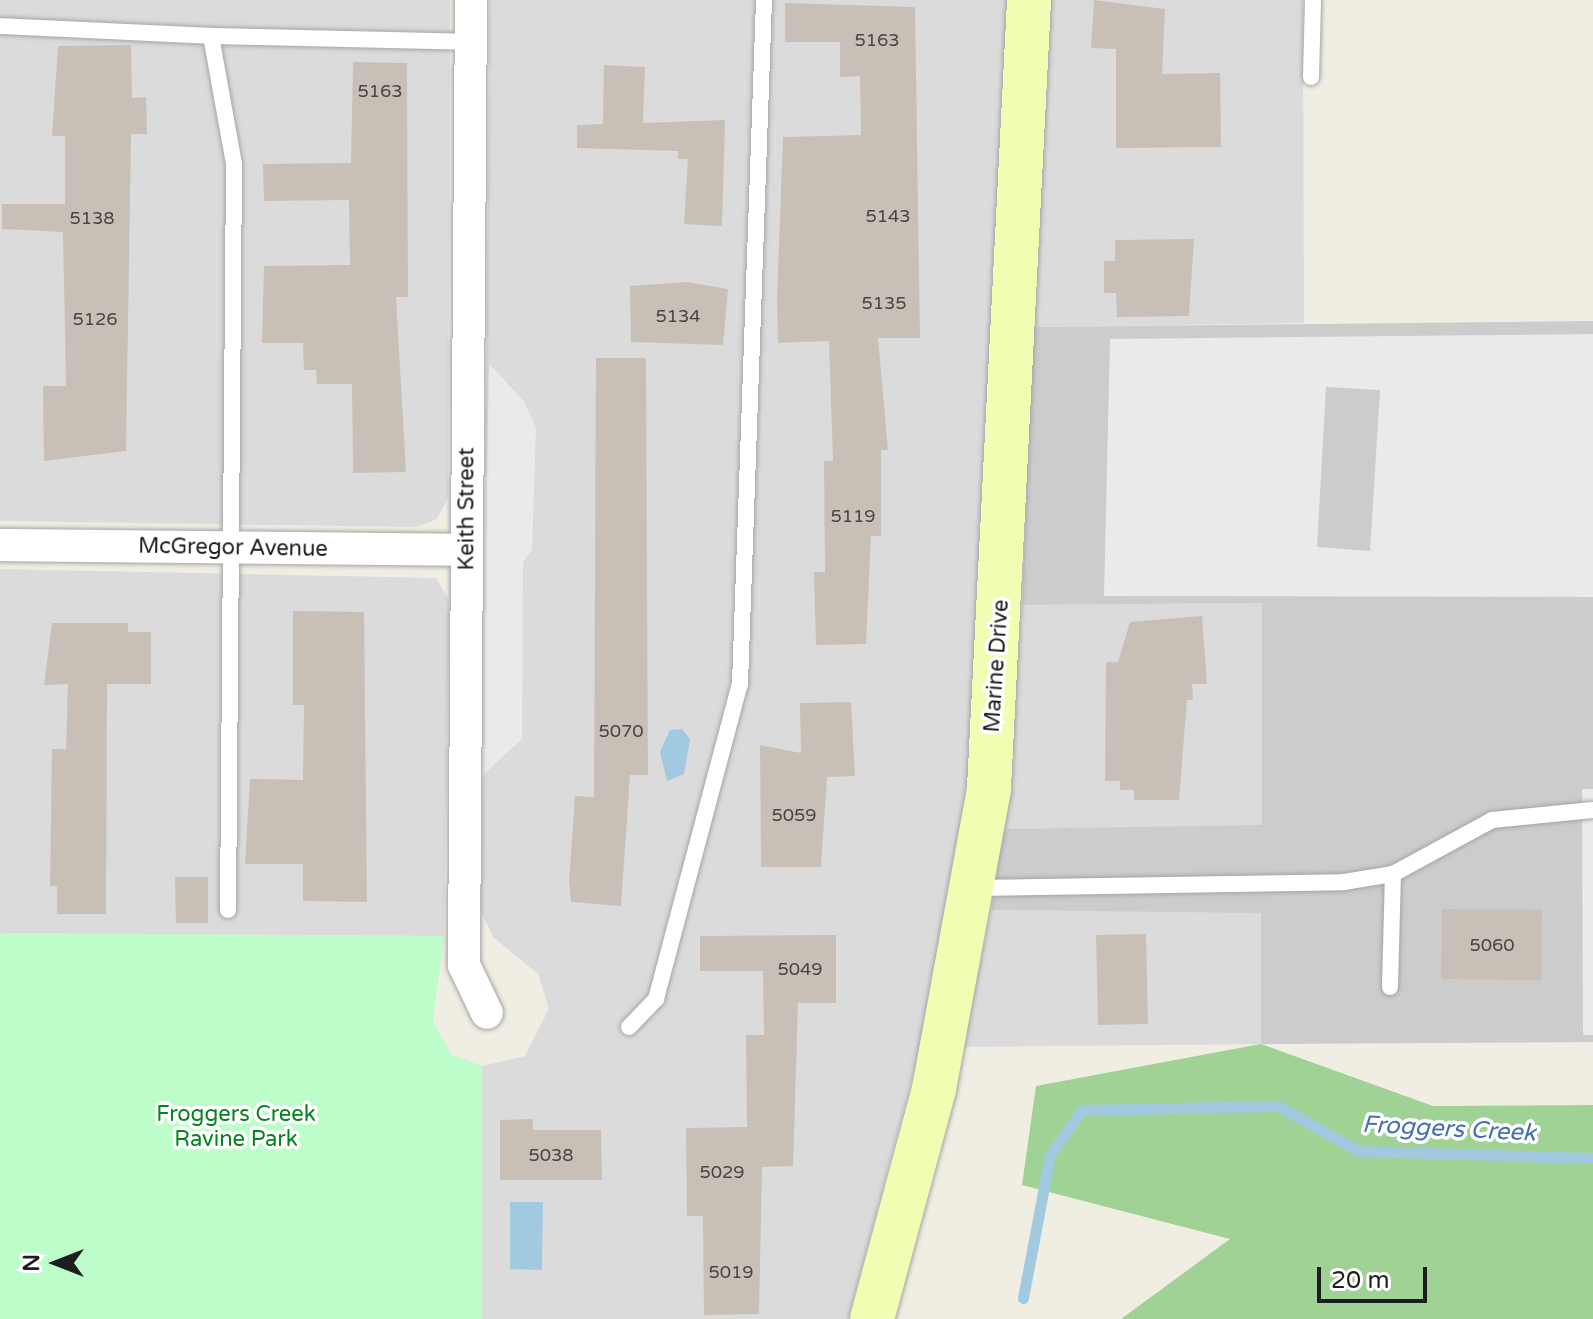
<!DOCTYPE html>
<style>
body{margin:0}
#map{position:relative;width:1593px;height:1319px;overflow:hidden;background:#f0ede3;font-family:"Varela Round",sans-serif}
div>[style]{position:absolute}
.residential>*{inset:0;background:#dcdbdb}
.religious>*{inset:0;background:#ccc}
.forest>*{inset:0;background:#a0d195}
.park>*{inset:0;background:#bdfdc9}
.parking>*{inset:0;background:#eaeaea}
.water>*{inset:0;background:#a1cae0}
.stream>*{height:11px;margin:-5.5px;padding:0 5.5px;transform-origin:5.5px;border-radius:5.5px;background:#a1cae0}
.building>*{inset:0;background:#c8c0b6}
.roads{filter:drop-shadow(0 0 2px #a5a5a5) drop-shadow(0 0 2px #a5a5a5)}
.lane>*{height:16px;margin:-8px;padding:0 8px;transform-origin:8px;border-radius:8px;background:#fff}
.street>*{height:32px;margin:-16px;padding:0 16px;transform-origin:16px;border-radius:16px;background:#fff}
.secondary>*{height:44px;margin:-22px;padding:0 22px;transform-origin:22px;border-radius:22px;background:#f1fdb3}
span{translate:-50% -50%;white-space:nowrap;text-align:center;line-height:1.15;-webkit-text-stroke:7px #fff;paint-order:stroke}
.number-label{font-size:18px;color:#484644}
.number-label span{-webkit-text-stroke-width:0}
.street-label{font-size:22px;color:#1e1e1e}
.park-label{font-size:22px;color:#05831e}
.water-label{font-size:24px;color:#446fb3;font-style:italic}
.north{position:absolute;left:16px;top:1223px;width:80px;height:80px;-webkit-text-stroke:6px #fff;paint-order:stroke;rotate:270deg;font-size:22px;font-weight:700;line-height:32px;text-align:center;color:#1e1e1e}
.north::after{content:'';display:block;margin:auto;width:28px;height:36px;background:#1e1e1e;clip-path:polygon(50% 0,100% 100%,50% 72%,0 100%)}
.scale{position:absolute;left:1317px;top:1267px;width:110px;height:36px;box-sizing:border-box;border:4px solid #1e1e1e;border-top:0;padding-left:10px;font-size:24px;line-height:28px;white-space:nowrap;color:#1e1e1e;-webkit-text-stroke:6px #fff;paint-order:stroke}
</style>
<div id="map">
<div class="residential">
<i style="clip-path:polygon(0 0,450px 0,448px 497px,437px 519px,417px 527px,0 521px)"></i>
<i style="clip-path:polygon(490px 0,1008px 0,972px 741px,958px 856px,923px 1036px,848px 1319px,482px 1319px,482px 1066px,525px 1056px,549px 1009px,538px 974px,493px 937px,481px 912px)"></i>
<i style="clip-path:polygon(1049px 0,1303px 0,1304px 323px,1033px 327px)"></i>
<i style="clip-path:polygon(0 569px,436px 578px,449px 600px,444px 936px,0 933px)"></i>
<i style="clip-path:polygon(1263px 603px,1262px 826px,1003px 829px,1022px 605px)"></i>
<i style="clip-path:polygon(991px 910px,1261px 912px,1261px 1044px,963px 1047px)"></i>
</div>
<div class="religious">
<i style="clip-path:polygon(1593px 321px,1593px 1042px,1261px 1044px,1261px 913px,991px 910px,1003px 829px,1262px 825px,1262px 603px,1022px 605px,1033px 327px)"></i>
</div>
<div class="forest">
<i style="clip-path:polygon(1261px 1044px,1433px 1106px,1593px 1105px,1593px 1319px,1121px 1319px,1230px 1239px,1022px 1185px,1036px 1086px)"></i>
</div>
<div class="park">
<i style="clip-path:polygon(0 933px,444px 936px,433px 1021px,451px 1054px,482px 1066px,482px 1319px,0 1319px)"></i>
</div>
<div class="parking">
<i style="clip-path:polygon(evenodd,1593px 334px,1593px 597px,1104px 596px,1110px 339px,1593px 334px,1326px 387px,1380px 390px,1370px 551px,1317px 547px,1326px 387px)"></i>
<i style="clip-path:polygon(489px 364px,524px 401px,536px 428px,532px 550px,523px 562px,522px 739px,485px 773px,480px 789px)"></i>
<i style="clip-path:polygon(1582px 789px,1593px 789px,1593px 1035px,1583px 1035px)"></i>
</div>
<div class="water">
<i style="clip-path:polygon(682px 729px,690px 739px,684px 774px,667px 781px,660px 752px,670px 730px)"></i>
<i style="clip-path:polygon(510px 1202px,543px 1202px,542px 1270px,510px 1269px)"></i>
</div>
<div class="stream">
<i style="left:1023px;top:1298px;width:146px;rotate:-79.3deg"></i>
<i style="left:1050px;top:1155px;width:55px;rotate:-54.6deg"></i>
<i style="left:1082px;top:1110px;width:196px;rotate:-1.2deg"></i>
<i style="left:1278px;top:1106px;width:93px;rotate:29.1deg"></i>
<i style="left:1359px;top:1151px;width:234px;rotate:1.7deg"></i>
</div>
<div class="building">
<i style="clip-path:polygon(1094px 0,1165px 9px,1162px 74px,1220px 73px,1221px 147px,1116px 148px,1116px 49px,1091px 48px)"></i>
<i style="clip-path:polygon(785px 3px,915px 7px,920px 338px,878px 338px,888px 450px,881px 450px,881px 536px,871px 536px,866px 644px,816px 645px,814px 572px,825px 572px,824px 461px,833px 461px,829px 341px,778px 343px,777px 298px,783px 137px,861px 135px,860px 76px,840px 77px,840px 42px,785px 42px)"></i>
<i style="clip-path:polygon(131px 45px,132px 98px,146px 97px,147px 134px,131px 134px,126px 451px,44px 461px,43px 386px,66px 386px,63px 232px,2px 229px,2px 204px,65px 204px,65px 136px,52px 136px,58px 46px)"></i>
<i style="clip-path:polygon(353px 62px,407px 63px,408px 297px,396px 297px,406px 472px,353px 473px,352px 384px,317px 384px,316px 370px,304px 370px,303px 343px,262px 343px,264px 266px,350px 265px,349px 200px,264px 201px,263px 164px,351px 163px)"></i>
<i style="clip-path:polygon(604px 65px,645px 67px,643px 123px,725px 120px,722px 226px,684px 224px,688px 159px,678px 159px,678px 151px,577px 148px,577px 125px,603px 124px)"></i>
<i style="clip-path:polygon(1194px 239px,1189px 316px,1117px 317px,1116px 293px,1104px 293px,1104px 261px,1115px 261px,1115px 240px)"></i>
<i style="clip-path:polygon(687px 282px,728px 289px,723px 345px,631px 342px,630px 286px)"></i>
<i style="clip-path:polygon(596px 358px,646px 358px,648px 775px,630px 775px,621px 906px,571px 902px,569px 881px,575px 796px,594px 797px)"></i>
<i style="clip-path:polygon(293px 611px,364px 612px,367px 902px,303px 901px,303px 864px,245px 864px,250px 779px,303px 780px,304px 705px,293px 705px)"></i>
<i style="clip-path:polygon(1202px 616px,1207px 684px,1192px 684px,1193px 700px,1187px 700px,1179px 800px,1134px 800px,1134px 790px,1120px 790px,1120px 781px,1105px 781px,1106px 662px,1118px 662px,1130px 622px)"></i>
<i style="clip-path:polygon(52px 623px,128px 623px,128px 632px,151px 632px,151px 684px,107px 684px,106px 914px,57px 914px,57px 886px,50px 886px,52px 749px,66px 749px,68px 684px,44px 685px)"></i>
<i style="clip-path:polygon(851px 702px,855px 776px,827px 777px,821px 867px,761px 867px,760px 745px,801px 753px,800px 703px)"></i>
<i style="clip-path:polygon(175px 877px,208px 877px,208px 923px,176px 923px)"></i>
<i style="clip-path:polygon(1442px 909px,1542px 910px,1541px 980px,1441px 979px)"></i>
<i style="clip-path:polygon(1146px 934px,1148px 1024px,1098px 1025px,1096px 935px)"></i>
<i style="clip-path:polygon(836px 935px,836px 1003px,798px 1003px,793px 1166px,762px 1167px,759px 1314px,704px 1315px,703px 1216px,687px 1216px,686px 1128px,747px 1127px,746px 1035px,764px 1035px,763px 971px,700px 971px,700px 936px)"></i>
<i style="clip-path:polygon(533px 1119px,533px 1130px,601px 1130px,602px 1180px,500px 1180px,500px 1120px)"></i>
</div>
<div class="roads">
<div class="lane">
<i style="left:0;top:26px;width:211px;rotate:2.7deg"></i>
<i style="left:211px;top:36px;width:130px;rotate:79.8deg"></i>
<i style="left:234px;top:164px;width:746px;rotate:90.46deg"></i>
<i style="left:211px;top:36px;width:259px;rotate:1.3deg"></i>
<i style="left:1311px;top:77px;width:77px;rotate:-88.5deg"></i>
<i style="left:976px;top:888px;width:368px;rotate:-0.9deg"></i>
<i style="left:1344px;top:882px;width:50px;rotate:-9.3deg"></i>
<i style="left:1393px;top:874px;width:113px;rotate:-28.6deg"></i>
<i style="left:1492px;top:820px;width:101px;rotate:-5.7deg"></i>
<i style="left:1390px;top:987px;width:113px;rotate:-88.5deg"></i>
<i style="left:629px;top:1027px;width:39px;rotate:-46deg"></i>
<i style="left:656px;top:999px;width:326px;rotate:-75.1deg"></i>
<i style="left:740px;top:684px;width:684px;rotate:-87.99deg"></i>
</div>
<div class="street">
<i style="left:471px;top:0;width:965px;rotate:90.42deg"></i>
<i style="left:464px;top:965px;width:53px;rotate:64.4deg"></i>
<i style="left:0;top:545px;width:467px;rotate:0.6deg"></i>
</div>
<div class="secondary">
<i style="left:872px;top:1319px;width:238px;rotate:-74.9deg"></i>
<i style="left:934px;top:1089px;width:306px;rotate:-79.6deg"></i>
<i style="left:989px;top:788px;width:789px;rotate:-87.09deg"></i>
</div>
</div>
<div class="number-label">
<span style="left:877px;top:40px">5163</span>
<span style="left:380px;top:91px">5163</span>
<span style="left:888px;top:216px">5143</span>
<span style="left:92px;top:218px">5138</span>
<span style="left:884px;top:303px">5135</span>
<span style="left:678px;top:316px">5134</span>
<span style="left:95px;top:319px">5126</span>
<span style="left:853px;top:516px">5119</span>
<span style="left:621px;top:731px">5070</span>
<span style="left:794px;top:815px">5059</span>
<span style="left:1492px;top:945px">5060</span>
<span style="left:800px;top:969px">5049</span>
<span style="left:551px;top:1155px">5038</span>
<span style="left:722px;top:1172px">5029</span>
<span style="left:731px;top:1272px">5019</span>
</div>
<div class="street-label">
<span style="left:467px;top:509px;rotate:-90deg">Keith Street</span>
<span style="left:233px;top:548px;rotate:1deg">McGregor Avenue</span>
<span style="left:997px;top:666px;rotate:-86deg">Marine Drive</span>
</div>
<div class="park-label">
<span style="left:236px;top:1127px">Froggers Creek<br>Ravine Park</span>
</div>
<div class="water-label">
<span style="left:1449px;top:1129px;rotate:3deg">Froggers Creek</span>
</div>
<div class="north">N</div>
<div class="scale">20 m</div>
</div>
